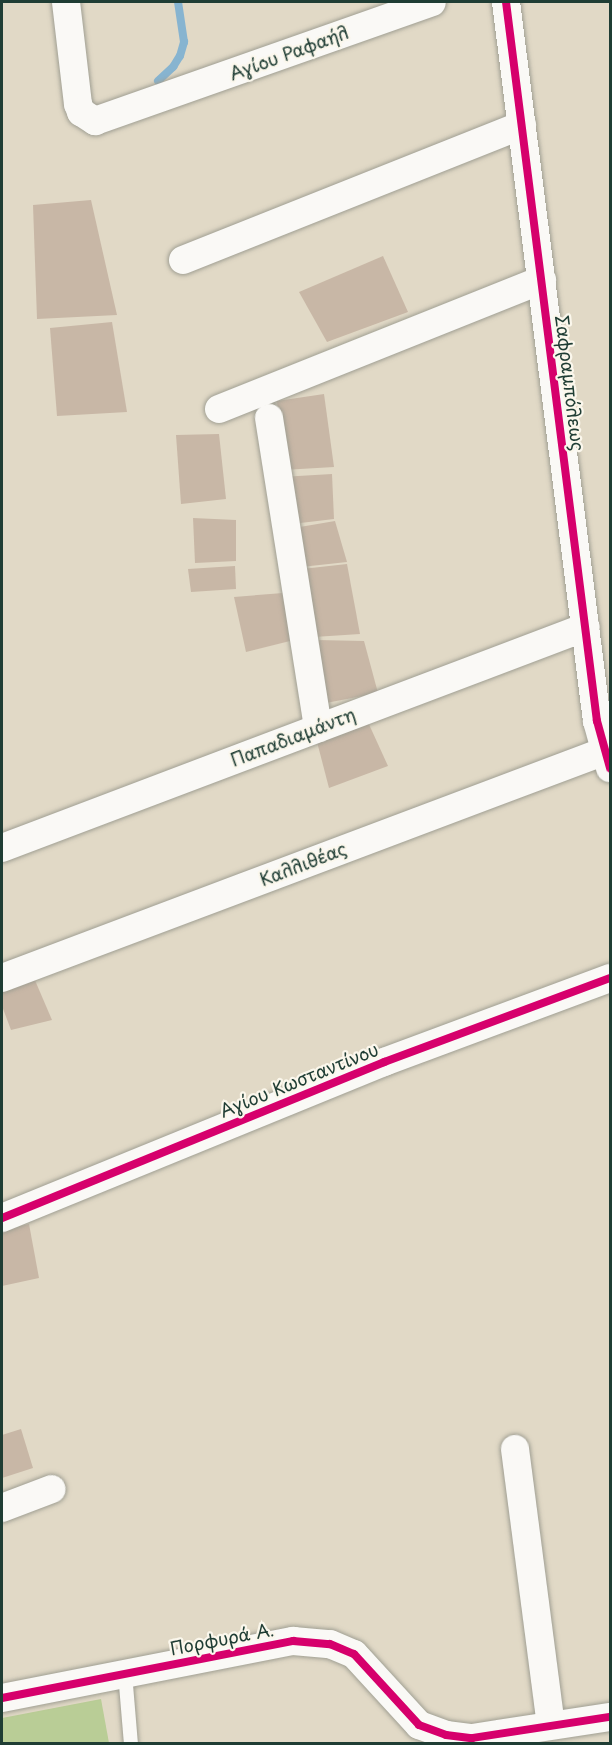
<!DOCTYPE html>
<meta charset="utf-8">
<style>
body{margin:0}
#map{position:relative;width:612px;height:1745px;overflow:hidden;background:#e1d9c6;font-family:"Playpen Sans",sans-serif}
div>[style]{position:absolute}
.green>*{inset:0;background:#b9cd96}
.stream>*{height:8px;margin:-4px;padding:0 4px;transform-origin:4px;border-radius:4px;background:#87b4d0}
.building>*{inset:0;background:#c8b7a6}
.roads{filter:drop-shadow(0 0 2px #a09f93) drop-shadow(0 0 2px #a09f93)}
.service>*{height:14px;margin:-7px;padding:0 7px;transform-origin:7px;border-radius:7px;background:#faf9f6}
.minor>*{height:28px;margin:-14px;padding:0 14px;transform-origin:14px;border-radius:14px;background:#faf9f6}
.cycleway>*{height:8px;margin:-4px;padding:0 4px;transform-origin:4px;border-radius:4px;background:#d6006c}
span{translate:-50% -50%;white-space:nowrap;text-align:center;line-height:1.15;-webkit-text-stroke:4.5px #fbf7ec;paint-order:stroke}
.street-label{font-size:18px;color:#1f3d34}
.frame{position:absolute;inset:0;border:3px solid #1f3d34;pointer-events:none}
</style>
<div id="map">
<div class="green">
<i style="clip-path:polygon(101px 1699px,109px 1743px,2px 1743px,2px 1718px)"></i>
</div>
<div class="stream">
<i style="left:158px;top:81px;width:21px;rotate:-43deg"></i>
<i style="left:173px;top:67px;width:13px;rotate:-58deg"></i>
<i style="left:180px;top:56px;width:15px;rotate:-74deg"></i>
<i style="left:184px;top:42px;width:40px;rotate:-98.5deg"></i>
</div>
<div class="building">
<i style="clip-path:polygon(91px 200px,117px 315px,37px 319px,33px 205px)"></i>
<i style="clip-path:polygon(383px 256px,408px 312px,327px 342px,299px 292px)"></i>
<i style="clip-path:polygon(112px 322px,127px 412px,57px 416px,50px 328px)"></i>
<i style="clip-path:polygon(324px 394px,334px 467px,283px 470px,277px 401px)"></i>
<i style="clip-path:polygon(219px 434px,226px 499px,181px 504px,176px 435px)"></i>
<i style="clip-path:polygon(332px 474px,334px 519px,292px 524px,281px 477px)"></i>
<i style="clip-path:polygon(193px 518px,236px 520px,236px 561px,195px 563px)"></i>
<i style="clip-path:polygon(335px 521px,347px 562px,301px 567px,294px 528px)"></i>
<i style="clip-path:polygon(347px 564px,360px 634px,314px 637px,302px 569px)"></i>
<i style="clip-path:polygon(235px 566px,236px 589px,191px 592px,188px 569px)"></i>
<i style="clip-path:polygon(283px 593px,290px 641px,246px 652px,234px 597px)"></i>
<i style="clip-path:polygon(316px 640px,364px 641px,378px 693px,326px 703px)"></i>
<i style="clip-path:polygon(367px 720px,388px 766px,329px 788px,316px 738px)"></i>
<i style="clip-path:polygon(31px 971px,52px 1020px,11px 1030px,2px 1006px,2px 983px)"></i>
<i style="clip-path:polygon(29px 1224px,39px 1278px,2px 1286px,2px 1230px)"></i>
<i style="clip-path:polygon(21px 1429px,33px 1468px,2px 1478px,2px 1435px)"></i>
</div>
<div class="roads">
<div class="service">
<i style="left:125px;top:1673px;width:71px;rotate:85.2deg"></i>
</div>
<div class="minor">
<i style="left:66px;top:2px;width:103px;rotate:83.3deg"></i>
<i style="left:78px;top:104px;width:9px;rotate:69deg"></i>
<i style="left:81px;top:112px;width:17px;rotate:33deg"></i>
<i style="left:95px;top:121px;width:357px;rotate:-19.4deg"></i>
<i style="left:506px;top:2px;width:725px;rotate:82.79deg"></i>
<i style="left:597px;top:721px;width:49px;rotate:74.5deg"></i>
<i style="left:183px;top:260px;width:365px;rotate:-21.7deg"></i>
<i style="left:219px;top:409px;width:348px;rotate:-21.8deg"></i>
<i style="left:269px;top:418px;width:314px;rotate:81deg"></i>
<i style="left:2px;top:848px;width:624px;rotate:-20.73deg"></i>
<i style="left:2px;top:978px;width:644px;rotate:-20.63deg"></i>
<i style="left:2px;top:1218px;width:413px;rotate:-22.2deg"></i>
<i style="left:384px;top:1062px;width:241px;rotate:-20.4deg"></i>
<i style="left:515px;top:1449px;width:278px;rotate:82.6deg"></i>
<i style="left:2px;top:1508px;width:53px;rotate:-20.8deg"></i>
<i style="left:2px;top:1698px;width:297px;rotate:-11.1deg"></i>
<i style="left:293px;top:1641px;width:37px;rotate:5deg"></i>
<i style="left:330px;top:1644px;width:26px;rotate:23deg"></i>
<i style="left:354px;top:1654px;width:96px;rotate:47.5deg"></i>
<i style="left:419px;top:1725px;width:29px;rotate:20deg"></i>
<i style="left:446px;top:1735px;width:26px;rotate:7deg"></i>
<i style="left:472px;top:1738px;width:140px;rotate:-8.7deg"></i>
</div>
</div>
<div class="cycleway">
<i style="left:506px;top:2px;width:725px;rotate:82.79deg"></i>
<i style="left:597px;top:721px;width:49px;rotate:74.5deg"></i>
<i style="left:2px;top:1218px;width:413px;rotate:-22.2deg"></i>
<i style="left:384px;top:1062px;width:241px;rotate:-20.4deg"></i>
<i style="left:2px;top:1698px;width:297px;rotate:-11.1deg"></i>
<i style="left:293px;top:1641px;width:37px;rotate:5deg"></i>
<i style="left:330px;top:1644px;width:26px;rotate:23deg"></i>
<i style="left:354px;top:1654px;width:96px;rotate:47.5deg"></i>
<i style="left:419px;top:1725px;width:29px;rotate:20deg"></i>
<i style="left:446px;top:1735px;width:26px;rotate:7deg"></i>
<i style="left:472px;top:1738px;width:140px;rotate:-8.7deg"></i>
</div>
<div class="street-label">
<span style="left:289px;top:53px;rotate:-20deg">Αγίου Ραφαήλ</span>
<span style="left:570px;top:383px;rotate:83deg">Σαφραμπόλεως</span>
<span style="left:293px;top:737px;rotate:-21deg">Παπαδιαμάντη</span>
<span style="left:303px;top:864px;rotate:-21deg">Καλλιθέας</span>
<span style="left:299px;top:1080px;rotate:-22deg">Αγίου Κωσταντίνου</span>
<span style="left:222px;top:1639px;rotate:-11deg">Πορφυρά Α.</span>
</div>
<div class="frame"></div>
</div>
